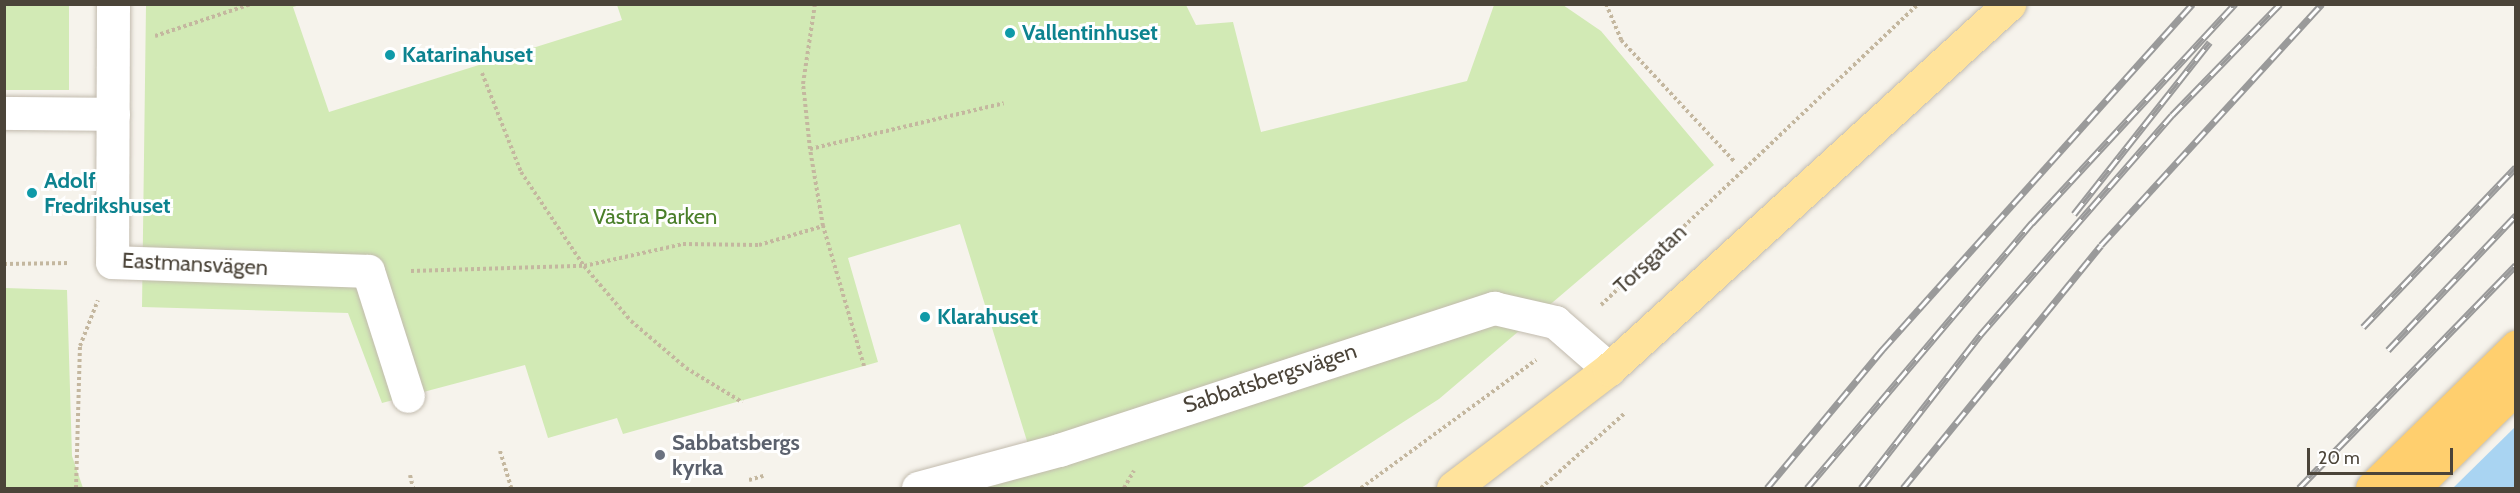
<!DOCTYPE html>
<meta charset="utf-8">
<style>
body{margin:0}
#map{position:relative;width:2520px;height:493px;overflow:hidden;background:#f6f3ec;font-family:Cabin,sans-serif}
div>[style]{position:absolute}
.green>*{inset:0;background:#d2eab5}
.water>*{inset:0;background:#a9d4f2}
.path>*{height:4px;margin-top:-2px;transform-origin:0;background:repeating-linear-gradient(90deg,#c4b79f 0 3px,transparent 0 6px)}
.roads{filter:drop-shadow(0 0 2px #c2bbae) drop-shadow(0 0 2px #c2bbae)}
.minor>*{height:33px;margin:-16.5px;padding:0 16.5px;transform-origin:16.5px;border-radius:16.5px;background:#fff}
.major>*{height:33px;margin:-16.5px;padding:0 16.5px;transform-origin:16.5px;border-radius:16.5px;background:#ffe39c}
.highway>*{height:33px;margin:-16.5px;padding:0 16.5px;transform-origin:16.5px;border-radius:16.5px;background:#ffcf6e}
.rail>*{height:7px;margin-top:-3.5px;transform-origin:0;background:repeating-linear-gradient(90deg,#fff 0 14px,#9a9a9a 0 28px);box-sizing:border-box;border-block:2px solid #9a9a9a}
.dots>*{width:16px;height:16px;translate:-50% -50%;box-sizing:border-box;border:3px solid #fff;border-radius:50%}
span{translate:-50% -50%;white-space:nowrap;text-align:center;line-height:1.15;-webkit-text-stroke:6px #fff;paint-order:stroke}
.culture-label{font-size:22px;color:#0d838f;font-weight:700}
.left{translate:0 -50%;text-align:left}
.park-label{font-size:22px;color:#4a7f2a}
.street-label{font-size:22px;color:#4b4439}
.worship-label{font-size:22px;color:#5b616d;font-weight:700}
.frame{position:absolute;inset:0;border:6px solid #4b4439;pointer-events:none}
.scale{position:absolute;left:2307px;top:448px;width:146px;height:27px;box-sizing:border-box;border:3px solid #4b4439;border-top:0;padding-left:8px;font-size:18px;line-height:21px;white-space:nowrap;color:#4b4439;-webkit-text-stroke:4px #fff;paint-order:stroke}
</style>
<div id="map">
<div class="green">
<i style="clip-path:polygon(5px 4px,69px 5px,69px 90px,5px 90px)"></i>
<i style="clip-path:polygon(146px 5px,300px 5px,293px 7px,329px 112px,622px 20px,617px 5px,1186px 5px,1196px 25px,1233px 22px,1261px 132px,1467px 81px,1494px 5px,1563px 5px,1601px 31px,1714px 165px,1439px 399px,1301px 488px,967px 488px,1035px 467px,960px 224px,848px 258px,878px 362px,623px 434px,617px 418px,548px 438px,525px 365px,382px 403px,348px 313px,142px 307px)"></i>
<i style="clip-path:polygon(5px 288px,67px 290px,72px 456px,83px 488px,5px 488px)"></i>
</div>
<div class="water">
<i style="clip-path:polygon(2515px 427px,2515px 488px,2453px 488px)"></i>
</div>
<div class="path">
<i style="left:1606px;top:4px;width:39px;rotate:67deg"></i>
<i style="left:1621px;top:40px;width:166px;rotate:47deg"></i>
<i style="left:155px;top:36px;width:101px;rotate:-18.4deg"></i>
<i style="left:482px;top:73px;width:106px;rotate:68.5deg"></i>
<i style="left:521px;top:172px;width:113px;rotate:56.2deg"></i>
<i style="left:584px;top:266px;width:72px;rotate:49.5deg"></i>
<i style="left:631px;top:321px;width:72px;rotate:40.5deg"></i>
<i style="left:686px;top:368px;width:66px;rotate:31.3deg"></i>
<i style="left:810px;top:149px;width:65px;rotate:-96.1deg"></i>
<i style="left:803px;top:84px;width:81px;rotate:-81.5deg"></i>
<i style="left:4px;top:264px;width:66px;rotate:-0.9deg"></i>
<i style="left:411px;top:271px;width:173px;rotate:-1.7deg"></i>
<i style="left:584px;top:266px;width:101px;rotate:-12.5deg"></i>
<i style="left:683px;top:244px;width:76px;rotate:0.8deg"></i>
<i style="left:759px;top:245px;width:67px;rotate:-16.5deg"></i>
<i style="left:1601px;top:305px;width:437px;rotate:-43.5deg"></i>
<i style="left:864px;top:366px;width:146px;rotate:-106.3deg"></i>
<i style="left:823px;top:226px;width:78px;rotate:-99.6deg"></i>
<i style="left:810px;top:149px;width:199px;rotate:-13.3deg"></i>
<i style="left:500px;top:451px;width:39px;rotate:73deg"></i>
<i style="left:410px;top:475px;width:13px;rotate:77deg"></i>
<i style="left:749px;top:480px;width:15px;rotate:-16deg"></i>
<i style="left:76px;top:488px;width:142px;rotate:-88.4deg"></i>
<i style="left:80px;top:346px;width:49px;rotate:-68.6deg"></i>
<i style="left:1124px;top:488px;width:20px;rotate:-60deg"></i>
<i style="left:1361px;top:488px;width:217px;rotate:-36.2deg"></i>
<i style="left:1541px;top:488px;width:113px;rotate:-41.8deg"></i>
</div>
<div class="roads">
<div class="minor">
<i style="left:113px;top:4px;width:258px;rotate:90.2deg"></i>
<i style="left:112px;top:262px;width:256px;rotate:2deg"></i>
<i style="left:368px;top:271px;width:131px;rotate:72.3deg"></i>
<i style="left:4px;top:113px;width:109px;rotate:0.5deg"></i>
<i style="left:918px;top:488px;width:146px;rotate:-15.1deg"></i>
<i style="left:1059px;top:450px;width:458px;rotate:-18.1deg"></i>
<i style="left:1494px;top:308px;width:63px;rotate:12.9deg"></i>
<i style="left:1555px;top:322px;width:72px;rotate:41deg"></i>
</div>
<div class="major">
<i style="left:1453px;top:488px;width:196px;rotate:-37.3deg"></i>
<i style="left:1609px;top:369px;width:542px;rotate:-42.38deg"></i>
</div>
<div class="highway">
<i style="left:2372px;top:488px;width:202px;rotate:-44.4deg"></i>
<i style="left:2413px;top:488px;width:144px;rotate:-44.4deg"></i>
</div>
</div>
<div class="rail">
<i style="left:2074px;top:214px;width:219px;rotate:-51.7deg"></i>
<i style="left:2363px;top:327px;width:221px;rotate:-46.3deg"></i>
<i style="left:2388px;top:350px;width:186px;rotate:-46.5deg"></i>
<i style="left:1767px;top:488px;width:180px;rotate:-50.2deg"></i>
<i style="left:1882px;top:350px;width:465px;rotate:-48.1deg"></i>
<i style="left:1807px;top:488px;width:348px;rotate:-49.7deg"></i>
<i style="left:2032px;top:223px;width:299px;rotate:-47.2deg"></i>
<i style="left:1861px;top:488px;width:194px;rotate:-52.1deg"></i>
<i style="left:1980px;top:335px;width:292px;rotate:-48.9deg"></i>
<i style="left:2172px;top:115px;width:155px;rotate:-45.8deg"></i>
<i style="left:1903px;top:488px;width:313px;rotate:-50.8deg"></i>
<i style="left:2101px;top:245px;width:327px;rotate:-47.5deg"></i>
<i style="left:2299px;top:488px;width:311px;rotate:-45.8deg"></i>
</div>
<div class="dots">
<i style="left:1010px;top:33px;background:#0f9aa8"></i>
<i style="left:390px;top:55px;background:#0f9aa8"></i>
<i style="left:32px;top:193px;background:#0f9aa8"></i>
<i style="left:925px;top:317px;background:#0f9aa8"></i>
<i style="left:660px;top:455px;background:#6b7280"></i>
</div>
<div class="culture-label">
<span class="left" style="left:1022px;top:33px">Vallentinhuset</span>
<span class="left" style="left:402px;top:55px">Katarinahuset</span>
<span class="left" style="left:44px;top:193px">Adolf<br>Fredrikshuset</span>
<span class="left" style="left:937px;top:317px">Klarahuset</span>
</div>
<div class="park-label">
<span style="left:655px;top:217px">Västra Parken</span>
</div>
<div class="street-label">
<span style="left:1650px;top:259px;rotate:-43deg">Torsgatan</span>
<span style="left:195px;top:264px;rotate:3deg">Eastmansvägen</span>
<span style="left:1270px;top:378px;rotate:-18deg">Sabbatsbergsvägen</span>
</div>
<div class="worship-label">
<span class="left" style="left:672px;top:455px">Sabbatsbergs<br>kyrka</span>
</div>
<div class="frame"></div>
<div class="scale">20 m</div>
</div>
